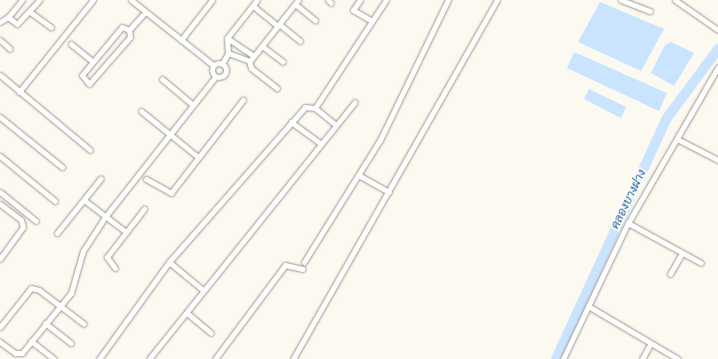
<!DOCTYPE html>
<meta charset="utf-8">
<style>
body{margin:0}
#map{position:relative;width:718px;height:359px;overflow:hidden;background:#fcf9f0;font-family:Mulish,Sarabun,sans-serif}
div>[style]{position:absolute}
.water>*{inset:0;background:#cae3fe}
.river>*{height:10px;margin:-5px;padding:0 5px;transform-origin:5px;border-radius:5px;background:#cae3fe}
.roads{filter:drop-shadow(0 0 1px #99968e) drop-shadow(0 0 1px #99968e)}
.street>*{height:5px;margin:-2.5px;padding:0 2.5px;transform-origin:2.5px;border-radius:2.5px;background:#fff}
.street>.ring{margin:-2.5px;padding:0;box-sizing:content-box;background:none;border:5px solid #fff;border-radius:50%}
span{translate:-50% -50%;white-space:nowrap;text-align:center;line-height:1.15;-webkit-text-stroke:4px #fff;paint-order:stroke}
.water-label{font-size:12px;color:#175691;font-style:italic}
</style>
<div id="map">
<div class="water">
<i style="clip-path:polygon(600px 2px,664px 29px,641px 71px,578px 42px)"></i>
<i style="clip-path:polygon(671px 42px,694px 53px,674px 86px,651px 73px,665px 45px)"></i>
<i style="clip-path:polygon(574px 52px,667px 93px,659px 111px,567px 68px)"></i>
<i style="clip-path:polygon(589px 89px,626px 107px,621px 118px,584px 99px)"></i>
</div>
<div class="river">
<i style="left:556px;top:359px;width:265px;rotate:-65.3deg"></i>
<i style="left:667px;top:118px;width:86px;rotate:-53.5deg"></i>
</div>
<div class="roads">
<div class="street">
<i style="left:22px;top:0;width:22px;rotate:129deg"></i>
<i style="left:8px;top:17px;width:11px;rotate:38deg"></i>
<i style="left:17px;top:24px;width:33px;rotate:-47deg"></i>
<i style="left:131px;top:0;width:105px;rotate:38.4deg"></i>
<i style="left:328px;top:0;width:4px;rotate:45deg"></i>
<i style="left:360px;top:0;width:12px;rotate:125deg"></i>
<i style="left:353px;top:10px;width:22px;rotate:30deg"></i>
<i style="left:621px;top:0;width:31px;rotate:21deg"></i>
<i style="left:675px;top:0;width:52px;rotate:34.9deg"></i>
<i style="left:295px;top:4px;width:26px;rotate:39deg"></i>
<i style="left:253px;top:6px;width:32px;rotate:39deg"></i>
<i style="left:30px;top:12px;width:26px;rotate:36deg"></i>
<i style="left:0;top:22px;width:9px;rotate:-32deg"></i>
<i style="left:279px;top:24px;width:27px;rotate:39deg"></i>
<i style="left:122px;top:27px;width:8px;rotate:23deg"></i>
<i style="left:129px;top:30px;width:7px;rotate:82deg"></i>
<i style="left:130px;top:37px;width:62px;rotate:131.1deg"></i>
<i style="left:89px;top:84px;width:11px;rotate:-128deg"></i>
<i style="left:82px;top:75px;width:62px;rotate:-50.2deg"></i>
<i style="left:129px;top:30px;width:24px;rotate:-48deg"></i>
<i style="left:227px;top:38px;width:32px;rotate:34deg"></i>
<i style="left:0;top:40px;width:13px;rotate:42deg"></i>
<i style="left:181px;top:40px;width:51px;rotate:-52.2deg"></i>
<i style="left:71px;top:44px;width:28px;rotate:39deg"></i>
<i style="left:262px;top:46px;width:26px;rotate:37deg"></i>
<i style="left:228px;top:53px;width:23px;rotate:20deg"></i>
<i style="left:250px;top:61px;width:78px;rotate:-51.8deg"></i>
<i style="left:249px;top:61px;width:7px;rotate:74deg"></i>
<i style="left:251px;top:68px;width:33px;rotate:38deg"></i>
<i class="ring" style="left:212px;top:63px;width:9px;height:9px"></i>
<i style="left:222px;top:64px;width:13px;rotate:-61deg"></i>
<i style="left:228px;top:53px;width:15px;rotate:-94deg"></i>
<i style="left:227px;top:38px;width:48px;rotate:-51.7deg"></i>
<i style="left:0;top:75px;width:117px;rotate:39.8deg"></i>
<i style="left:162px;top:79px;width:40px;rotate:40deg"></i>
<i style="left:19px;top:92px;width:118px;rotate:-51.2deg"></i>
<i style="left:315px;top:108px;width:129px;rotate:-56.7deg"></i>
<i style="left:141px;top:111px;width:73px;rotate:38.9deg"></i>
<i style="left:0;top:117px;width:80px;rotate:38.9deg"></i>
<i style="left:291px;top:122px;width:37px;rotate:36deg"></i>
<i style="left:677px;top:139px;width:46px;rotate:27.1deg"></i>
<i style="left:0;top:156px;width:71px;rotate:39.3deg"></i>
<i style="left:360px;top:176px;width:33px;rotate:29deg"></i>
<i style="left:146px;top:179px;width:29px;rotate:29deg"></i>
<i style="left:171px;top:193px;width:118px;rotate:-52.3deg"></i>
<i style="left:0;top:192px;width:46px;rotate:38.9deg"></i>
<i style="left:84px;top:200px;width:53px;rotate:37.3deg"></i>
<i style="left:0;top:204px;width:26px;rotate:37deg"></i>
<i style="left:21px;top:220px;width:7px;rotate:74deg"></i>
<i style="left:23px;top:227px;width:39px;rotate:126deg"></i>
<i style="left:628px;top:223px;width:83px;rotate:28.7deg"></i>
<i style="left:57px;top:233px;width:70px;rotate:-51.3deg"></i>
<i style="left:169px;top:262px;width:45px;rotate:39.6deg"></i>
<i style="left:304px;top:262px;width:144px;rotate:-58.1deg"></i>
<i style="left:380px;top:140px;width:156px;rotate:-64.1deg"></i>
<i style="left:115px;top:268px;width:14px;rotate:-126deg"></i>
<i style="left:107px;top:257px;width:61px;rotate:-52.4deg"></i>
<i style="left:670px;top:274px;width:24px;rotate:-60deg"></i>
<i style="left:588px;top:306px;width:104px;rotate:30.5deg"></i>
<i style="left:187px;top:313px;width:31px;rotate:40deg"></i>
<i style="left:45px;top:323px;width:33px;rotate:38deg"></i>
<i style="left:0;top:327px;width:50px;rotate:-51.5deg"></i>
<i style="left:31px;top:288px;width:8px;rotate:14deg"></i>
<i style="left:39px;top:290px;width:56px;rotate:37.1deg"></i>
<i style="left:31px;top:341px;width:29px;rotate:38deg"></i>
<i style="left:0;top:342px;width:19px;rotate:36deg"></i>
<i style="left:15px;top:353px;width:7px"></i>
<i style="left:22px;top:353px;width:77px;rotate:-50.8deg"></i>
<i style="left:71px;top:293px;width:44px;rotate:-74.1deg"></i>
<i style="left:83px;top:251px;width:40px;rotate:-57.1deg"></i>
<i style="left:105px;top:217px;width:178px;rotate:-51.8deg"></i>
<i style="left:99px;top:359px;width:120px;rotate:-54.2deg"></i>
<i style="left:169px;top:262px;width:206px;rotate:-48.7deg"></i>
<i style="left:305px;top:107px;width:10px;rotate:6deg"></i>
<i style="left:315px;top:108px;width:26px;rotate:39deg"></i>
<i style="left:149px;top:359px;width:329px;rotate:-51.3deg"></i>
<i style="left:215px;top:359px;width:117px;rotate:-53.3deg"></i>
<i style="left:285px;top:265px;width:18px;rotate:13deg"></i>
<i style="left:293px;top:359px;width:413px;rotate:-60.4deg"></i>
<i style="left:563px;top:359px;width:151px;rotate:-64.5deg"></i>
<i style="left:628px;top:223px;width:180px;rotate:-60deg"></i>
<i style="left:642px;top:359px;width:18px;rotate:-61deg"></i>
</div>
</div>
<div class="water-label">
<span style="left:628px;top:199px;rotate:-64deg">คลองบางฝาง</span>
</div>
</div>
